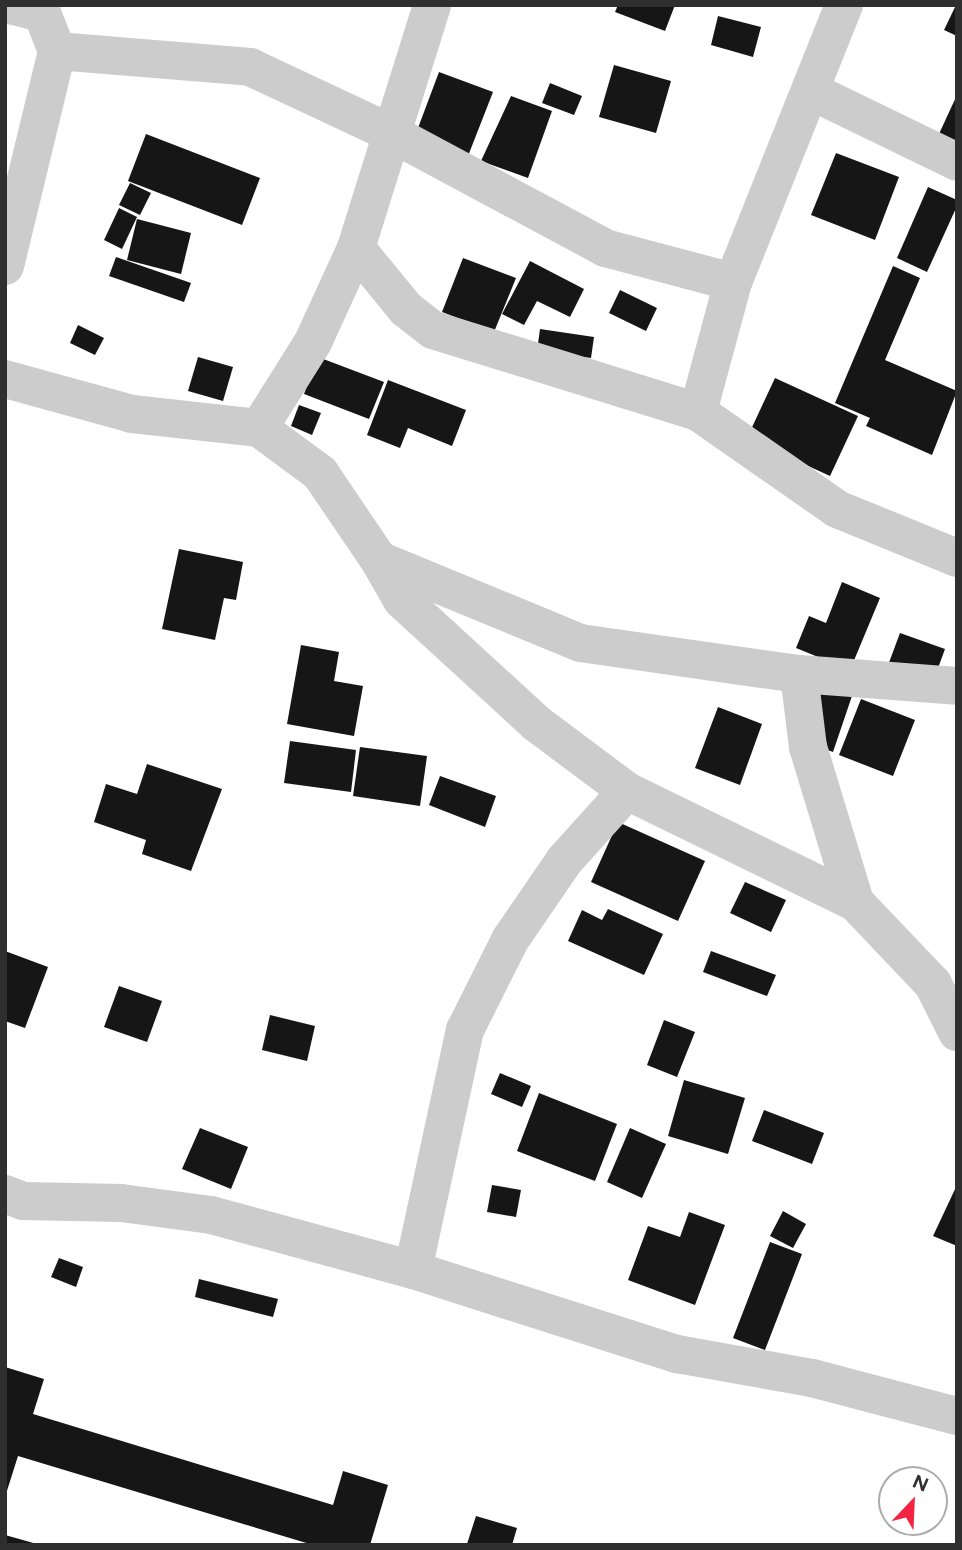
<!DOCTYPE html>
<style>
body{margin:0}
#map{position:relative;width:962px;height:1550px;overflow:hidden;background:#fff;font-family:Figtree,sans-serif}
div>[style]{position:absolute}
.building>*{inset:0;background:#161616}
.minor>*{height:38px;margin:-19px;padding:0 19px;transform-origin:19px;border-radius:19px;background:#ccc}
span{translate:-50% -50%;white-space:nowrap;text-align:center;line-height:1.15;-webkit-text-stroke:7px #fff;paint-order:stroke}
.frame{position:absolute;inset:0;border:7px solid #2f2f2f;pointer-events:none}
.north{position:absolute;left:878px;top:1466px;width:70px;height:70px;box-sizing:border-box;background:#fff;border:2px solid #acacac;border-radius:50%;rotate:23deg;font-size:19px;font-weight:700;line-height:28px;text-align:center;color:#2f2f2f}
.north::after{content:'';display:block;margin:auto;width:24px;height:32px;background:#f32542;clip-path:polygon(50% 0,100% 100%,50% 72%,0 100%)}
</style>
<div id="map">
<div class="building">
<i style="clip-path:polygon(618px 5px,675px 5px,665px 31px,615px 12px)"></i>
<i style="clip-path:polygon(956px 5px,957px 5px,957px 36px,944px 30px)"></i>
<i style="clip-path:polygon(718px 16px,761px 27px,753px 57px,711px 45px)"></i>
<i style="clip-path:polygon(614px 65px,671px 81px,656px 133px,599px 117px)"></i>
<i style="clip-path:polygon(439px 72px,493px 92px,468px 156px,415px 136px)"></i>
<i style="clip-path:polygon(550px 83px,582px 96px,574px 115px,542px 103px)"></i>
<i style="clip-path:polygon(957px 95px,957px 144px,938px 136px)"></i>
<i style="clip-path:polygon(511px 96px,552px 111px,528px 178px,481px 161px)"></i>
<i style="clip-path:polygon(146px 134px,260px 178px,242px 225px,128px 181px)"></i>
<i style="clip-path:polygon(836px 153px,899px 177px,875px 240px,811px 215px)"></i>
<i style="clip-path:polygon(130px 183px,151px 193px,140px 215px,119px 205px)"></i>
<i style="clip-path:polygon(928px 187px,957px 200px,957px 206px,927px 272px,897px 258px)"></i>
<i style="clip-path:polygon(119px 208px,137px 217px,122px 249px,104px 240px)"></i>
<i style="clip-path:polygon(137px 219px,191px 233px,181px 274px,127px 260px)"></i>
<i style="clip-path:polygon(116px 257px,191px 283px,184px 302px,109px 276px)"></i>
<i style="clip-path:polygon(463px 258px,516px 278px,494px 332px,442px 312px)"></i>
<i style="clip-path:polygon(530px 261px,584px 289px,570px 317px,537px 301px,524px 325px,502px 314px)"></i>
<i style="clip-path:polygon(893px 266px,920px 278px,885px 360px,957px 391px,932px 455px,866px 426px,870px 418px,835px 403px)"></i>
<i style="clip-path:polygon(620px 290px,657px 308px,646px 331px,609px 313px)"></i>
<i style="clip-path:polygon(78px 325px,104px 338px,95px 355px,70px 343px)"></i>
<i style="clip-path:polygon(540px 329px,594px 337px,591px 358px,537px 351px)"></i>
<i style="clip-path:polygon(198px 357px,233px 367px,223px 401px,188px 391px)"></i>
<i style="clip-path:polygon(318px 357px,384px 382px,369px 419px,304px 394px)"></i>
<i style="clip-path:polygon(775px 378px,858px 416px,830px 476px,747px 438px)"></i>
<i style="clip-path:polygon(388px 380px,466px 410px,452px 446px,408px 428px,400px 448px,367px 435px)"></i>
<i style="clip-path:polygon(299px 405px,321px 413px,312px 435px,291px 426px)"></i>
<i style="clip-path:polygon(179px 549px,243px 562px,236px 600px,224px 598px,215px 640px,162px 629px)"></i>
<i style="clip-path:polygon(842px 582px,880px 598px,850px 670px,796px 648px,809px 616px,826px 623px)"></i>
<i style="clip-path:polygon(900px 633px,945px 649px,926px 701px,881px 684px)"></i>
<i style="clip-path:polygon(301px 645px,339px 652px,334px 681px,363px 686px,354px 736px,287px 724px)"></i>
<i style="clip-path:polygon(823px 682px,853px 693px,833px 752px,803px 741px)"></i>
<i style="clip-path:polygon(861px 699px,915px 720px,893px 776px,839px 755px)"></i>
<i style="clip-path:polygon(718px 707px,762px 724px,740px 785px,695px 768px)"></i>
<i style="clip-path:polygon(290px 741px,356px 750px,351px 792px,284px 783px)"></i>
<i style="clip-path:polygon(360px 747px,427px 756px,420px 806px,353px 796px)"></i>
<i style="clip-path:polygon(147px 764px,222px 789px,191px 871px,142px 854px,146px 840px,94px 822px,106px 784px,137px 794px)"></i>
<i style="clip-path:polygon(440px 776px,496px 796px,485px 827px,429px 805px)"></i>
<i style="clip-path:polygon(618px 822px,705px 861px,678px 921px,591px 882px)"></i>
<i style="clip-path:polygon(745px 882px,786px 900px,771px 932px,730px 913px)"></i>
<i style="clip-path:polygon(608px 909px,663px 934px,644px 975px,568px 941px,582px 910px,602px 920px)"></i>
<i style="clip-path:polygon(5px 951px,48px 967px,25px 1028px,5px 1021px)"></i>
<i style="clip-path:polygon(711px 951px,776px 975px,767px 996px,703px 972px)"></i>
<i style="clip-path:polygon(119px 986px,162px 1001px,147px 1042px,104px 1027px)"></i>
<i style="clip-path:polygon(270px 1015px,315px 1026px,307px 1061px,262px 1050px)"></i>
<i style="clip-path:polygon(664px 1020px,695px 1032px,677px 1077px,647px 1065px)"></i>
<i style="clip-path:polygon(500px 1073px,531px 1086px,522px 1107px,491px 1094px)"></i>
<i style="clip-path:polygon(684px 1080px,745px 1098px,728px 1154px,668px 1136px)"></i>
<i style="clip-path:polygon(539px 1093px,617px 1124px,595px 1181px,517px 1151px)"></i>
<i style="clip-path:polygon(764px 1110px,824px 1133px,812px 1164px,752px 1141px)"></i>
<i style="clip-path:polygon(200px 1128px,248px 1147px,231px 1189px,182px 1169px)"></i>
<i style="clip-path:polygon(630px 1128px,666px 1144px,642px 1198px,607px 1182px)"></i>
<i style="clip-path:polygon(492px 1185px,521px 1190px,516px 1217px,487px 1212px)"></i>
<i style="clip-path:polygon(957px 1185px,957px 1246px,933px 1236px)"></i>
<i style="clip-path:polygon(783px 1211px,806px 1224px,793px 1248px,770px 1236px)"></i>
<i style="clip-path:polygon(689px 1212px,725px 1225px,695px 1305px,628px 1280px,648px 1226px,680px 1237px)"></i>
<i style="clip-path:polygon(770px 1242px,802px 1254px,765px 1350px,733px 1338px)"></i>
<i style="clip-path:polygon(59px 1258px,83px 1267px,76px 1287px,51px 1277px)"></i>
<i style="clip-path:polygon(199px 1279px,278px 1299px,273px 1317px,195px 1297px)"></i>
<i style="clip-path:polygon(5px 1367px,44px 1379px,33px 1414px,333px 1505px,343px 1471px,388px 1485px,370px 1545px,313px 1545px,18px 1456px,5px 1497px)"></i>
<i style="clip-path:polygon(476px 1516px,517px 1528px,512px 1545px,467px 1544px)"></i>
<i style="clip-path:polygon(5px 1535px,37px 1544px,37px 1545px,5px 1545px)"></i>
</div>
<div class="minor">
<i style="left:844px;top:5px;width:298px;rotate:111.8deg"></i>
<i style="left:733px;top:282px;width:135px;rotate:105.1deg"></i>
<i style="left:698px;top:412px;width:169px;rotate:34.9deg"></i>
<i style="left:837px;top:509px;width:130px;rotate:22.2deg"></i>
<i style="left:57px;top:51px;width:194px;rotate:4.7deg"></i>
<i style="left:250px;top:67px;width:153px;rotate:25.1deg"></i>
<i style="left:389px;top:132px;width:245px;rotate:28.2deg"></i>
<i style="left:605px;top:248px;width:132px;rotate:14.9deg"></i>
<i style="left:811px;top:91px;width:162px;rotate:25.9deg"></i>
<i style="left:356px;top:248px;width:79px;rotate:50.7deg"></i>
<i style="left:406px;top:309px;width:34px;rotate:38deg"></i>
<i style="left:433px;top:330px;width:277px;rotate:17.2deg"></i>
<i style="left:5px;top:266px;width:221px;rotate:-76.4deg"></i>
<i style="left:57px;top:51px;width:41px;rotate:-111.5deg"></i>
<i style="left:42px;top:13px;width:34px;rotate:-166deg"></i>
<i style="left:5px;top:379px;width:132px;rotate:15.4deg"></i>
<i style="left:132px;top:414px;width:128px;rotate:6.3deg"></i>
<i style="left:259px;top:428px;width:76px;rotate:36.4deg"></i>
<i style="left:320px;top:473px;width:105px;rotate:55.9deg"></i>
<i style="left:379px;top:560px;width:217px;rotate:22.4deg"></i>
<i style="left:580px;top:643px;width:221px;rotate:8.1deg"></i>
<i style="left:799px;top:674px;width:158px;rotate:4.3deg"></i>
<i style="left:259px;top:428px;width:102px;rotate:-57.9deg"></i>
<i style="left:313px;top:342px;width:103px;rotate:-65.4deg"></i>
<i style="left:356px;top:248px;width:255px;rotate:-72.6deg"></i>
<i style="left:379px;top:560px;width:46px;rotate:60.1deg"></i>
<i style="left:402px;top:600px;width:182px;rotate:42.5deg"></i>
<i style="left:536px;top:723px;width:114px;rotate:36.8deg"></i>
<i style="left:627px;top:791px;width:254px;rotate:26deg"></i>
<i style="left:855px;top:902px;width:113px;rotate:46.4deg"></i>
<i style="left:933px;top:984px;width:54px;rotate:63.4deg"></i>
<i style="left:799px;top:674px;width:74px;rotate:83deg"></i>
<i style="left:808px;top:747px;width:162px;rotate:73.1deg"></i>
<i style="left:5px;top:1194px;width:19px;rotate:21deg"></i>
<i style="left:23px;top:1201px;width:98px;rotate:1.2deg"></i>
<i style="left:121px;top:1203px;width:91px;rotate:7.6deg"></i>
<i style="left:211px;top:1215px;width:209px;rotate:15.2deg"></i>
<i style="left:413px;top:1270px;width:277px;rotate:17.7deg"></i>
<i style="left:677px;top:1354px;width:137px;rotate:10.1deg"></i>
<i style="left:812px;top:1378px;width:150px;rotate:14.7deg"></i>
<i style="left:413px;top:1270px;width:246px;rotate:-77.8deg"></i>
<i style="left:465px;top:1030px;width:101px;rotate:-63.4deg"></i>
<i style="left:510px;top:940px;width:96px;rotate:-55.6deg"></i>
<i style="left:564px;top:861px;width:94px;rotate:-48deg"></i>
</div>
<div class="frame"></div>
<div class="north">N</div>
</div>
